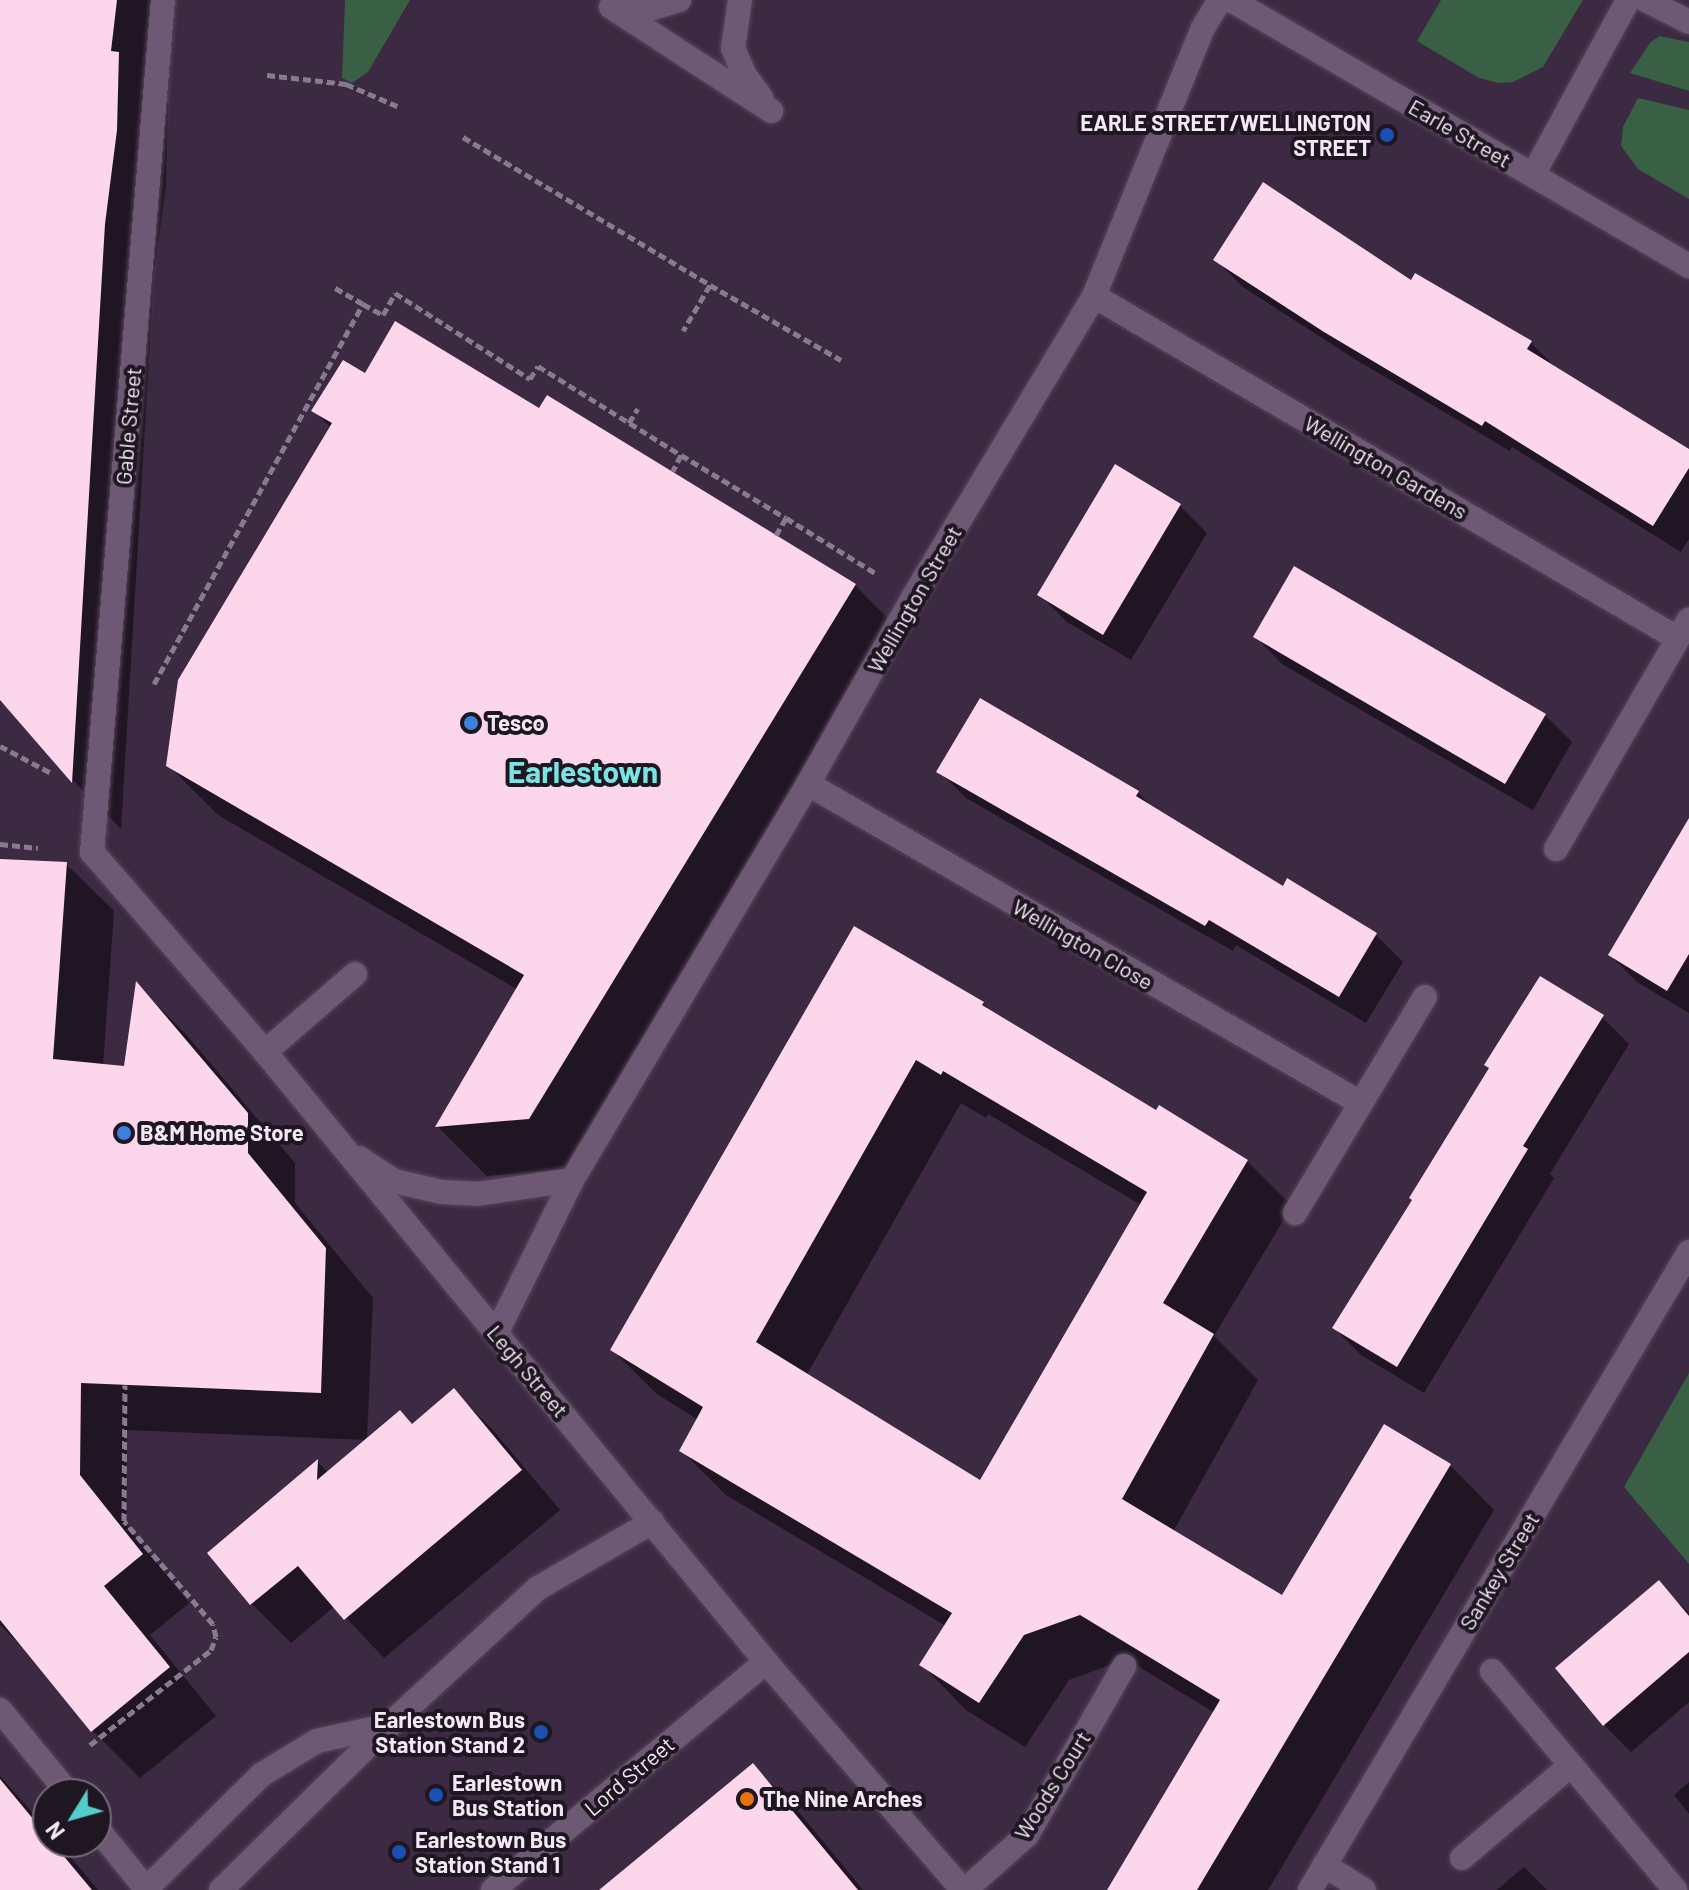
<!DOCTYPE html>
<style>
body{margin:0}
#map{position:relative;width:1689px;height:1890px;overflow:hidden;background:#3c2942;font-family:Barlow,sans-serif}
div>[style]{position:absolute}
.green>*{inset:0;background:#395f45}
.shadow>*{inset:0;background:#0007}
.building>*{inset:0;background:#fcd6ea}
.path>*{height:5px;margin-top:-2.5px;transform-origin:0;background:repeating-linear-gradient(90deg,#8a7a8f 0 8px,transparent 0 12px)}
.roads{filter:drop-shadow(0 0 2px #55455a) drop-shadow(0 0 2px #55455a)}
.minor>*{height:24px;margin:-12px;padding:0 12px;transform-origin:12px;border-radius:12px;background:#6e5974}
.dots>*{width:22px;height:22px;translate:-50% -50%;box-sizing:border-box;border:4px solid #1e1621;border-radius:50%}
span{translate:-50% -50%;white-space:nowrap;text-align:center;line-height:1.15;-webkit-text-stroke:8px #1e1621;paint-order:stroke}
.poi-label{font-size:22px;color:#f4e8f7;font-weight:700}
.right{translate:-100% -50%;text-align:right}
.left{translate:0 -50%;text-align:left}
.street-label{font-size:22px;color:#f4e8f7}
.district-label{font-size:30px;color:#79e4e1;font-weight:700}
.north{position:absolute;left:32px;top:1778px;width:80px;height:80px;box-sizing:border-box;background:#1e1621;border:2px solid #746a77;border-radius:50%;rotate:233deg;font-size:22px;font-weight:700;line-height:32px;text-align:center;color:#f4e8f7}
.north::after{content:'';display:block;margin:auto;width:28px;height:36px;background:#53cdca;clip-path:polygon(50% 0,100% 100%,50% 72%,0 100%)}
</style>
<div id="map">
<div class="green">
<i style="clip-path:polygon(345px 0,410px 0,368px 72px,352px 83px,342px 78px)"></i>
<i style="clip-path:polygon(1441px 0,1583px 0,1543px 67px,1513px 82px,1498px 83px,1479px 78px,1417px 41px)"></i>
<i style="clip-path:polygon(1659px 36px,1689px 42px,1689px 91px,1630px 73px,1650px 43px)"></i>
<i style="clip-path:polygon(1638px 98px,1689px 110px,1689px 199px,1638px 169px,1621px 146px,1623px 127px)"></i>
<i style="clip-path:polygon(1689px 1373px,1689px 1564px,1624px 1487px)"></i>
</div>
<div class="shadow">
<i style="clip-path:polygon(0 0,172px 0,160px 96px,168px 104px,166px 185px,154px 275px,121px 829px,74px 781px,0 697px)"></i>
<i style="clip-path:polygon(1216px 260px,1411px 283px,1530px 342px,1558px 370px,1689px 452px,1689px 539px,1681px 552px,1512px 447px,1510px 451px,1353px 358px,1243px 287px)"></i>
<i style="clip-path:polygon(365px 375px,540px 411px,855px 585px,904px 635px,579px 1168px,487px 1176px,438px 1127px,518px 990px,218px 815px,168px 765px,331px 428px,314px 411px)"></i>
<i style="clip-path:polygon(1116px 467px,1180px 506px,1207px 533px,1131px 660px,1067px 622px,1040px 595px)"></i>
<i style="clip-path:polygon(1255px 636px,1545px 715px,1572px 742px,1533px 810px,1282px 664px)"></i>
<i style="clip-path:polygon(939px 771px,1137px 792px,1156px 810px,1284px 889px,1376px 935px,1403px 962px,1366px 1023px,1236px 945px,1233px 951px,966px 798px)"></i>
<i style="clip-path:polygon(1689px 822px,1689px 1013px,1637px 982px,1610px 955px)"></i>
<i style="clip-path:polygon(0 861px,66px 864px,114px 911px,103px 1066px,125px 1069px,137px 985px,183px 1031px,295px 1163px,295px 1203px,373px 1298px,367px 1440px,413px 1425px,454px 1391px,493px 1430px,560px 1510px,384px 1658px,335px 1606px,291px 1643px,252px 1604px,210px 1553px,318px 1462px,328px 1473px,367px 1440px,127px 1430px,126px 1525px,189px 1603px,150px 1635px,216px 1716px,140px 1778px,92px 1730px,34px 1659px,0 1625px)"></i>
<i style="clip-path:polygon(evenodd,855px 929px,983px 1003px,995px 1016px,1157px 1112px,1247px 1161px,1292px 1206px,1214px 1336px,1258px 1380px,1173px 1532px,1283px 1598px,1450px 1465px,1494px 1510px,1268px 1890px,1109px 1890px,1215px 1713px,1126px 1659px,1069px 1680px,1025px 1747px,966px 1710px,922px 1665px,946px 1626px,726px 1495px,681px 1450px,698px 1420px,657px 1394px,612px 1350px,855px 929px,961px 1103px,986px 1118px,988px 1114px,1141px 1205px,980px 1483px,806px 1376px,961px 1103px)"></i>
<i style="clip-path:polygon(1602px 1017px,1629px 1044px,1550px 1174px,1554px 1178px,1424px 1393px,1361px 1355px,1334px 1328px)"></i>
<i style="clip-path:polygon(1659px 1583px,1689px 1613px,1689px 1702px,1631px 1752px,1604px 1725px)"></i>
<i style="clip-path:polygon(753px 1766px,793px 1805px,863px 1890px,611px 1890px)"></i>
<i style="clip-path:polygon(0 1776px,48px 1830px,48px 1842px,58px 1842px,98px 1890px,0 1890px)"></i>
<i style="clip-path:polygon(1689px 1782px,1689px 1814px,1674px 1795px)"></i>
<i style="clip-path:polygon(1524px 1867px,1547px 1890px,1497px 1890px)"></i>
</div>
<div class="building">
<i style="clip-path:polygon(0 0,117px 0,111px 51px,119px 52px,117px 130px,105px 224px,72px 783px,0 700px)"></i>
<i style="clip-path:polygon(1263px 182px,1411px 280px,1415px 273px,1532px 341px,1527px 349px,1689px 449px,1689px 468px,1653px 526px,1485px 421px,1482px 426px,1324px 332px,1213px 260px)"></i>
<i style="clip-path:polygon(395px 321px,539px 408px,547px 395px,856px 584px,529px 1119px,435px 1127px,524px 975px,166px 766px,178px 680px,332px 423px,311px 411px,343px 360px,365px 373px)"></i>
<i style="clip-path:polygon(1115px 464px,1181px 504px,1103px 635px,1037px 595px)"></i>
<i style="clip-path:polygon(1294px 566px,1546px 714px,1505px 784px,1253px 637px)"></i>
<i style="clip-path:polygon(980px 698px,1139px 791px,1136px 796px,1283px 886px,1287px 878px,1377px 933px,1339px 997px,1209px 920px,1205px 926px,936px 772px)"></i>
<i style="clip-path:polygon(1689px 818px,1689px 954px,1667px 991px,1608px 955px)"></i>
<i style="clip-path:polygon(0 859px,67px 862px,53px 1059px,124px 1066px,136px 981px,248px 1113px,248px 1153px,326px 1248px,321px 1393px,81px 1383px,80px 1475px,143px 1554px,104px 1586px,170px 1667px,91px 1732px,0 1620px)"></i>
<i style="clip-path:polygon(evenodd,854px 926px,984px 1002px,982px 1005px,1156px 1110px,1159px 1105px,1248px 1160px,1163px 1303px,1214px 1334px,1122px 1499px,1282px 1595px,1384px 1424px,1451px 1464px,1197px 1890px,1107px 1890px,1220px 1700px,1080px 1615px,1024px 1635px,979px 1703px,919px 1665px,952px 1613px,679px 1451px,703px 1407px,610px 1350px,854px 926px,916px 1060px,941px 1075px,943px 1071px,1147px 1192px,980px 1480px,756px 1342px,916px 1060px)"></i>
<i style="clip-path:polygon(1540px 976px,1604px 1015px,1523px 1146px,1528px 1149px,1397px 1367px,1332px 1328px,1412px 1200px,1409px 1198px,1489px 1068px,1484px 1065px)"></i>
<i style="clip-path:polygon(454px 1388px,522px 1470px,344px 1620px,298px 1566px,250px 1605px,207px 1553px,318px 1459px,317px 1480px,400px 1410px,412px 1424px)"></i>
<i style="clip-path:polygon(1659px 1580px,1689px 1616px,1689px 1652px,1603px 1726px,1555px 1668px)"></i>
<i style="clip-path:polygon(753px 1763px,858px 1890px,599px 1890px)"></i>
<i style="clip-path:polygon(0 1779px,48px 1837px,48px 1842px,52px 1842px,92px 1890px,0 1890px)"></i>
</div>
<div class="path">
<i style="left:267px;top:75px;width:80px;rotate:6.5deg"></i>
<i style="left:346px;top:84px;width:56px;rotate:23.3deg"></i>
<i style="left:463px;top:137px;width:288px;rotate:30.9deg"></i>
<i style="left:710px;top:285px;width:53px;rotate:120.4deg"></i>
<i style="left:710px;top:285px;width:151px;rotate:29.8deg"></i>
<i style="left:363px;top:304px;width:23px;rotate:29deg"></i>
<i style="left:383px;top:315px;width:25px;rotate:-61deg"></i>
<i style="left:395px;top:293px;width:160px;rotate:32.5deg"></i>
<i style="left:530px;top:379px;width:15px;rotate:-58deg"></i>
<i style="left:538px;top:366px;width:168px;rotate:31.9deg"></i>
<i style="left:681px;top:455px;width:18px;rotate:117deg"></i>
<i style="left:629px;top:423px;width:17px;rotate:-59deg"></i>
<i style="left:681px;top:455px;width:122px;rotate:31deg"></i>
<i style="left:786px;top:518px;width:20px;rotate:120deg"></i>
<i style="left:786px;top:518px;width:107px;rotate:31.6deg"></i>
<i style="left:154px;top:684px;width:434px;rotate:-61.2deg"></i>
<i style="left:363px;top:304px;width:34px;rotate:-150deg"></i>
<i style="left:0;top:746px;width:60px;rotate:27.8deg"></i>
<i style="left:0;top:844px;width:38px;rotate:6deg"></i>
<i style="left:90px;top:1745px;width:154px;rotate:-38.1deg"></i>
<i style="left:211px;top:1650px;width:14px;rotate:-69deg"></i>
<i style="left:216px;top:1637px;width:13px;rotate:-103deg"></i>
<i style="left:213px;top:1624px;width:136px;rotate:-130.8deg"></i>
<i style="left:124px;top:1521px;width:136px;rotate:-89.6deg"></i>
</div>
<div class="roads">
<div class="minor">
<i style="left:163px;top:0;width:855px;rotate:94.76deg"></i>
<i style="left:92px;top:852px;width:264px;rotate:49.1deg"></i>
<i style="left:265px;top:1052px;width:789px;rotate:50.6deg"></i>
<i style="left:766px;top:1662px;width:301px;rotate:49.2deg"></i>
<i style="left:740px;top:0;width:49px;rotate:98.3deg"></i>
<i style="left:733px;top:48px;width:28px;rotate:67deg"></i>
<i style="left:744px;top:74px;width:29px;rotate:54deg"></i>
<i style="left:1231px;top:0;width:530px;rotate:30.15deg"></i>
<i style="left:1646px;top:0;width:48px;rotate:27.1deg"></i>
<i style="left:611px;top:7px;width:191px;rotate:33deg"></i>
<i style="left:616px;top:8px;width:23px;rotate:10deg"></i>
<i style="left:639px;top:12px;width:42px;rotate:-16.7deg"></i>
<i style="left:1533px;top:175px;width:199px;rotate:-61.5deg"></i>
<i style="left:1094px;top:296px;width:676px;rotate:30.4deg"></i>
<i style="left:808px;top:784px;width:636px;rotate:29.99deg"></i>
<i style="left:1556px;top:849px;width:265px;rotate:-59.9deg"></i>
<i style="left:265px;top:1052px;width:119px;rotate:-40.9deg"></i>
<i style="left:359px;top:1158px;width:42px;rotate:33.3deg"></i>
<i style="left:394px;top:1181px;width:49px;rotate:12.9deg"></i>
<i style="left:442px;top:1192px;width:35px;rotate:3deg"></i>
<i style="left:477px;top:1194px;width:96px;rotate:-8.4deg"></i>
<i style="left:1295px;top:1213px;width:252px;rotate:-59deg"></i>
<i style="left:497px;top:1332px;width:169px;rotate:-63.7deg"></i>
<i style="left:572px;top:1180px;width:461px;rotate:-59.2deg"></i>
<i style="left:808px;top:784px;width:216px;rotate:-60.6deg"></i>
<i style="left:914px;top:596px;width:350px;rotate:-59deg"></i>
<i style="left:1094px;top:296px;width:289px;rotate:-67.9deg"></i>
<i style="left:1203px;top:28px;width:33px;rotate:-59deg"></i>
<i style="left:1492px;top:1671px;width:123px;rotate:50deg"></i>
<i style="left:0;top:1710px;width:109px;rotate:50.6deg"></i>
<i style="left:96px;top:1827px;width:81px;rotate:51deg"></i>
<i style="left:1462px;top:1858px;width:143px;rotate:-40.5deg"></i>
<i style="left:1571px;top:1765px;width:163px;rotate:50.2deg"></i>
<i style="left:1324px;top:1865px;width:47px;rotate:32deg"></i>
<i style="left:146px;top:1889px;width:162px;rotate:-44.7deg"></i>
<i style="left:261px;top:1775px;width:66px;rotate:-31.3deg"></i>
<i style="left:317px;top:1741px;width:74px;rotate:-12.5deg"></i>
<i style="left:221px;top:1890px;width:235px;rotate:-44.5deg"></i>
<i style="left:389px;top:1725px;width:202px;rotate:-42.6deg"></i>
<i style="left:538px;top:1588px;width:132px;rotate:-30.1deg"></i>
<i style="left:493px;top:1890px;width:356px;rotate:-39.9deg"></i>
<i style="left:965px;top:1890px;width:83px;rotate:-41.6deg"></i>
<i style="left:1027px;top:1835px;width:195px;rotate:-60.1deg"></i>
<i style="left:1310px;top:1890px;width:742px;rotate:-59.29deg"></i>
</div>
</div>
<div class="dots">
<i style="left:1387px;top:135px;background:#1a4fb4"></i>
<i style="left:471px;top:723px;background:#3f7fe0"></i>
<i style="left:124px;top:1133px;background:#3f7fe0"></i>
<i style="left:541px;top:1732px;background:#1a4fb4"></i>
<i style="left:436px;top:1795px;background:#1a4fb4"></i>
<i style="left:747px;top:1799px;background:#e8710a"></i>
<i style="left:399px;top:1852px;background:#1a4fb4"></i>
</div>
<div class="poi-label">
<span class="right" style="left:1371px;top:135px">EARLE STREET/WELLINGTON<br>STREET</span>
<span class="left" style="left:487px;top:723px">Tesco</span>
<span class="left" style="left:140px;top:1133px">B&amp;M Home Store</span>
<span class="right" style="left:525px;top:1732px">Earlestown Bus<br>Station Stand 2</span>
<span class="left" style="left:452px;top:1795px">Earlestown<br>Bus Station</span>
<span class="left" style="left:763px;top:1799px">The Nine Arches</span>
<span class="left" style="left:415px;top:1852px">Earlestown Bus<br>Station Stand 1</span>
</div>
<div class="street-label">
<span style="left:1460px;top:133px;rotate:30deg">Earle Street</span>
<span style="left:128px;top:426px;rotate:-85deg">Gable Street</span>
<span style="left:1386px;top:467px;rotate:30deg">Wellington Gardens</span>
<span style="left:914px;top:599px;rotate:-60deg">Wellington Street</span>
<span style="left:1083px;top:944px;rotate:30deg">Wellington Close</span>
<span style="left:528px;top:1371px;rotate:50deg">Legh Street</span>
<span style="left:1499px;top:1571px;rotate:-59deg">Sankey Street</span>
<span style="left:629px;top:1776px;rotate:-40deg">Lord Street</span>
<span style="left:1052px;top:1785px;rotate:-58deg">Woods Court</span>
</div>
<div class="district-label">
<span style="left:583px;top:771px">Earlestown</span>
</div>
<div class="north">N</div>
</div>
